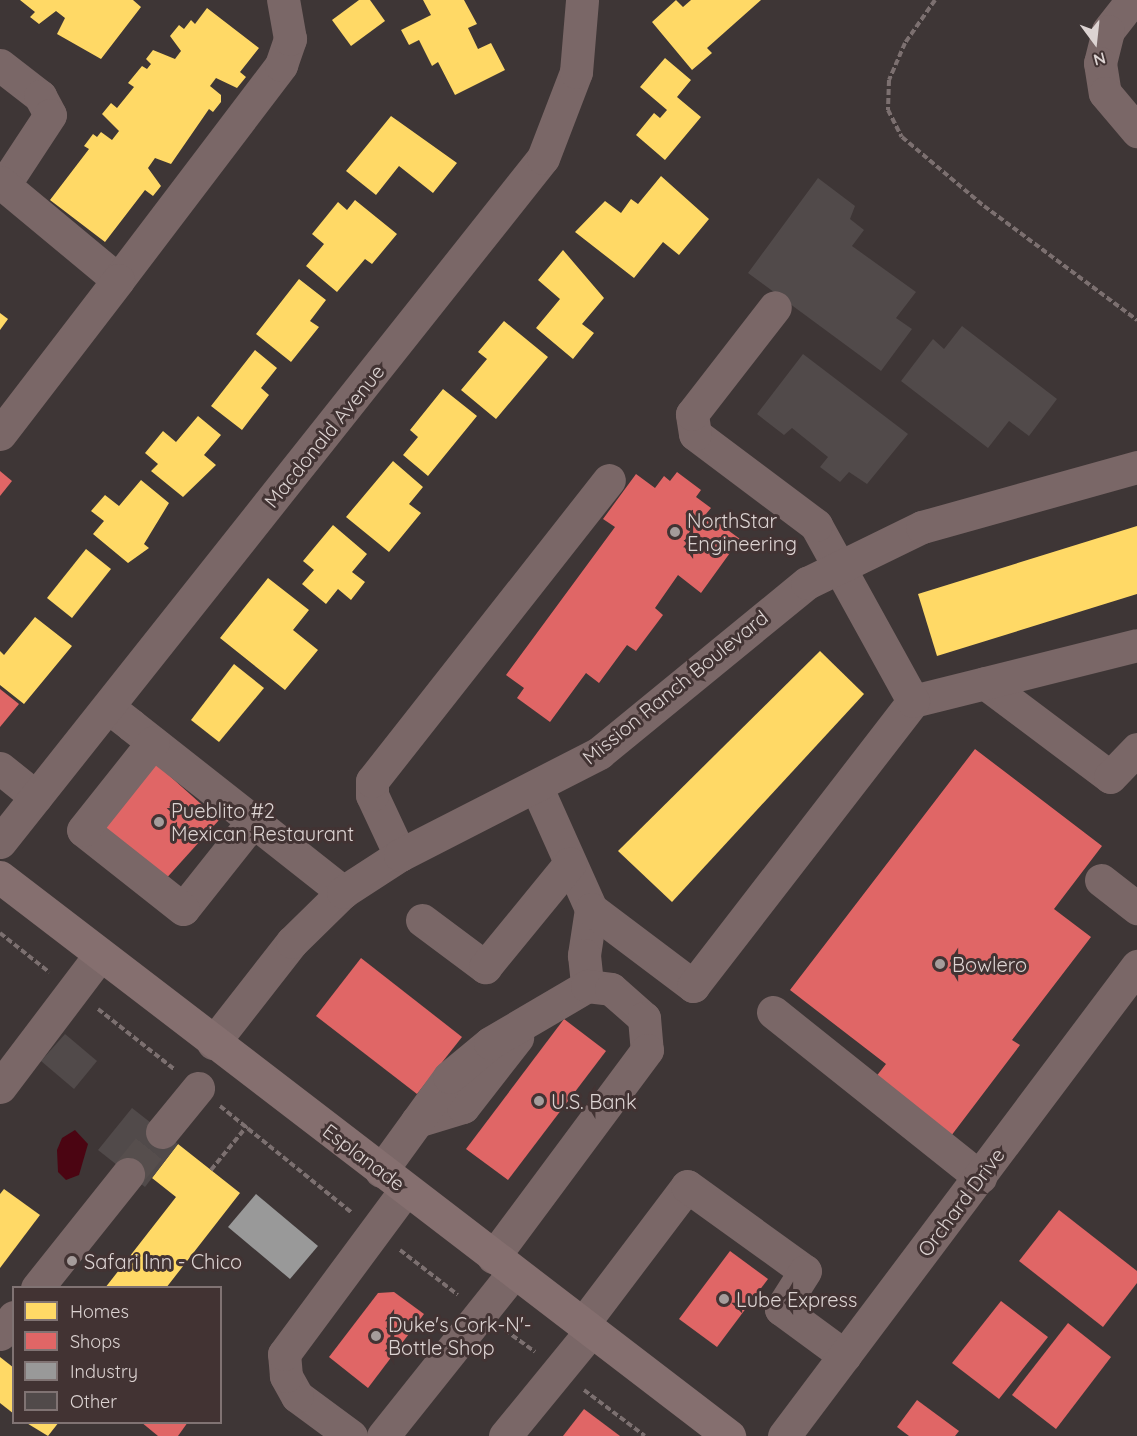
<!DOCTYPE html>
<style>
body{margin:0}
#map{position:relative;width:1137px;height:1436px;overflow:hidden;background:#3e3636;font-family:Quicksand,sans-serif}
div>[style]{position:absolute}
.water>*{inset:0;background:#4b0512}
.homes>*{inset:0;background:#ffd966}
.shops>*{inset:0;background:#e06666}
.industry>*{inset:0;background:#999}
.building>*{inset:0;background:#514a4a}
.minor-tunnel>*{height:33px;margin-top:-16.5px;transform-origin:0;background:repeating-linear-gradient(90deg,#564e4d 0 33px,transparent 0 49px)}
.path>*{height:4px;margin-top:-2px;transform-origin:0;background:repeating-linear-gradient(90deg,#7c7070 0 6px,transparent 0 9px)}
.minor>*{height:33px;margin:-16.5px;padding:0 16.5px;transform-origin:16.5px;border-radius:16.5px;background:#7a6767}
.major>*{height:33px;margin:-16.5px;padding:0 16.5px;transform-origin:16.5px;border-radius:16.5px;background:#856f6f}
.dots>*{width:16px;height:16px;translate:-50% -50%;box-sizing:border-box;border:3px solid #423333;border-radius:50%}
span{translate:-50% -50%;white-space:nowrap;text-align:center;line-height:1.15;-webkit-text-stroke:6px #423333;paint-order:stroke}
.street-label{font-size:20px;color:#dcd3d2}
.poi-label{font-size:20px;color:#dcd3d2}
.left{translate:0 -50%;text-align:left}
.legend{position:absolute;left:12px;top:1286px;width:210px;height:138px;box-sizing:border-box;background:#423333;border:2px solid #807373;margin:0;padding:8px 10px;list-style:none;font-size:18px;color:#dcd3d2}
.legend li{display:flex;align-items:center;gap:12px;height:30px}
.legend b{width:30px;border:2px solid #807373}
.north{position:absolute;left:1065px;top:12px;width:60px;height:60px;-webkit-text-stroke:4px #423333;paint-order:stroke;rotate:165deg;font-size:16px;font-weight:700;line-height:24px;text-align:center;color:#dcd3d2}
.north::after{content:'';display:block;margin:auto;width:21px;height:27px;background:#dcd3d2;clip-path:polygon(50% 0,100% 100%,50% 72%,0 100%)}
</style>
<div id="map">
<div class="water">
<i style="clip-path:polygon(75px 1130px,88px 1144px,79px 1175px,66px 1180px,58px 1172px,57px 1150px,62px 1138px)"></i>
</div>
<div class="homes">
<i style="clip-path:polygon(20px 0,133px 0,141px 7px,101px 59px,57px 34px,65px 18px,56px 11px,39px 24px,30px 17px,35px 12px)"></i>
<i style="clip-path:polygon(359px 0,370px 0,385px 21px,351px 46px,332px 20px)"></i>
<i style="clip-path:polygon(423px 0,464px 0,477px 24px,468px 28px,478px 49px,491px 43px,505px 70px,455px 95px,438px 62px,432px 66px,419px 40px,409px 45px,401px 30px,431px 15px)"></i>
<i style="clip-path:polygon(676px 0,683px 7px,691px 0,761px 0,707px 48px,712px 53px,692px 70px,652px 22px)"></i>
<i style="clip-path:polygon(207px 8px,259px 48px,240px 72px,246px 77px,237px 88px,216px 78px,210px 86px,221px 95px,221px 102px,213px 112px,209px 109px,171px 164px,155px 158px,148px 168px,161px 186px,153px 196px,145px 190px,105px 242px,50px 200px,89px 149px,84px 146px,93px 134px,97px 137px,101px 132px,112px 140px,119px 131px,102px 114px,111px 103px,117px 108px,134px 87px,128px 83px,142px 66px,147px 69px,151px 64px,146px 59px,153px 50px,175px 59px,181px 51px,170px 36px,179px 25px,184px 29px,191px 20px,195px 24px)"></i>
<i style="clip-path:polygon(665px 58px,691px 80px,677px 97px,701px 117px,665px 160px,636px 135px,654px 113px,660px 118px,667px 110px,640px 87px)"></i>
<i style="clip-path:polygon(391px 116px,457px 163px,433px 193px,399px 166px,376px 195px,346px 171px)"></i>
<i style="clip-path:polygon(661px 176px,709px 219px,679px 255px,663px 242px,634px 278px,575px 232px,605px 201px,621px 213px,631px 199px,638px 204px)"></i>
<i style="clip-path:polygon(355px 200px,397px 234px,372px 264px,365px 259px,337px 292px,306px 266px,324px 244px,312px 234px,338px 202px,347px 210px)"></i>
<i style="clip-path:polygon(563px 250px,604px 298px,582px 324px,594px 333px,573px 359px,536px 328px,560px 299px,538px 280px)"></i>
<i style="clip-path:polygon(299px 279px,326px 300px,310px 321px,319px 327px,291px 362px,256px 334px)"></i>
<i style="clip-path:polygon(0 313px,8px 319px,0 330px)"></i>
<i style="clip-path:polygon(504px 321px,548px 357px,496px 419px,461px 390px,487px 359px,478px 352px)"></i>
<i style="clip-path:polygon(255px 350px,277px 368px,261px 388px,269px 395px,242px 430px,211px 406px)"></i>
<i style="clip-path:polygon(443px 389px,477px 416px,428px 476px,403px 455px,418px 437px,410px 430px)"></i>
<i style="clip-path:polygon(198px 416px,221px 435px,204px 455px,216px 465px,183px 497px,151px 471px,158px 464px,145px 453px,163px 431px,176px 442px)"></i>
<i style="clip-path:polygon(393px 461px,423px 487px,409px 504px,421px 513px,389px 552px,346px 517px)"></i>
<i style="clip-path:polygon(141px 480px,169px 503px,144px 544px,149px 548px,128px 563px,93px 534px,104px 521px,91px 511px,105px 495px,119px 506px)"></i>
<i style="clip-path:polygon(333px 525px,367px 554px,352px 572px,365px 582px,351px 600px,338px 589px,326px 604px,302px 584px,314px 570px,303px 561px)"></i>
<i style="clip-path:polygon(1137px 526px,1137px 594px,937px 656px,918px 594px)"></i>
<i style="clip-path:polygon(86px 549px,111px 569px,72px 618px,47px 598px)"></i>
<i style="clip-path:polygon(268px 578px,309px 610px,293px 630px,318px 650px,285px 690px,220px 638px)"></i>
<i style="clip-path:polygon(35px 617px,72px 646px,24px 704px,0 685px,0 651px,4px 655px)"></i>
<i style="clip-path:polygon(820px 651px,864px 694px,672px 902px,618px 851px)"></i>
<i style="clip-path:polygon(234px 664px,264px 688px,219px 742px,191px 720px)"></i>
<i style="clip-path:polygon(178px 1144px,240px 1193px,166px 1288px,105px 1288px,176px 1197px,152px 1178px)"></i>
<i style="clip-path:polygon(4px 1189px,40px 1215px,0 1268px,0 1194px)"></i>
<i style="clip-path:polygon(0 1357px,14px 1368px,14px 1414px,0 1403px)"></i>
<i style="clip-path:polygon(25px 1422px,59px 1422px,48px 1436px)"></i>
</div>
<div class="shops">
<i style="clip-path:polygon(0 471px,12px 481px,0 496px)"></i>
<i style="clip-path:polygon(677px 472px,701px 490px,696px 497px,711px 508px,706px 514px,740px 539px,701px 593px,678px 575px,655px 608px,663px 615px,636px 651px,627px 645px,599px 683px,586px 673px,550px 722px,517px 698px,524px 688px,506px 675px,615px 527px,603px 519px,636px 474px,655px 488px,664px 476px,670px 481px)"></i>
<i style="clip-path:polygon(0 689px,19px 704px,0 727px)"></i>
<i style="clip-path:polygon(975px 749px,1102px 846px,1054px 909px,1091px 937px,1012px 1040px,1020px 1045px,951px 1136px,875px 1078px,886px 1064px,790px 990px)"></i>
<i style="clip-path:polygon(154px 762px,219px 820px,163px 882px,99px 824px)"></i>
<i style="clip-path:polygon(361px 958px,462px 1037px,417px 1094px,316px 1016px)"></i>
<i style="clip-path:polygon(564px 1019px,606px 1051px,508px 1180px,466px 1149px)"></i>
<i style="clip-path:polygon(1059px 1210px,1137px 1271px,1137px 1283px,1103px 1327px,1019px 1261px)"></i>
<i style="clip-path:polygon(730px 1251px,768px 1279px,717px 1347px,679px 1319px)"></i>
<i style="clip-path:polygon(394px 1292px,424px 1314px,368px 1388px,329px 1357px,378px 1293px)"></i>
<i style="clip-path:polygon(1001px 1301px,1048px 1337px,999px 1399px,952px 1363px)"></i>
<i style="clip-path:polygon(1068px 1323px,1111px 1357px,1056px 1429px,1012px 1395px)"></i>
<i style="clip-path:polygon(917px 1400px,959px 1431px,955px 1436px,909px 1436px,897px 1427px)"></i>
<i style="clip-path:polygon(584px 1409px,620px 1436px,563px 1436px)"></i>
<i style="clip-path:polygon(141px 1422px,188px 1422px,178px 1436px,158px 1436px)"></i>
</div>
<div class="industry">
<i style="clip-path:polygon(256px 1194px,318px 1246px,290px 1279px,228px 1227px)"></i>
</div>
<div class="building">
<i style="clip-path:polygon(818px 178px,855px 206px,850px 219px,864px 230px,852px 246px,916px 292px,896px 318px,912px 329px,881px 371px,748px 273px)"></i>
<i style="clip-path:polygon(962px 326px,1057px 399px,1029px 436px,1009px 421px,988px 448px,901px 381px,933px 339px,944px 349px)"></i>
<i style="clip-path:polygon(803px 354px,908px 434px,867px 484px,849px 472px,840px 482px,820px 467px,828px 457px,792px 428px,784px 435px,757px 414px)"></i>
<i style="clip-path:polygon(65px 1034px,97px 1061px,74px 1089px,41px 1061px)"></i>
<i style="clip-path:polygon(132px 1108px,178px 1144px,145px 1187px,98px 1150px)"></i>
</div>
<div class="minor-tunnel">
<i style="left:128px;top:1174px;width:54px;rotate:-51deg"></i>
</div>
<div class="path">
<i style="left:935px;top:0;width:52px;rotate:124.9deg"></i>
<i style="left:905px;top:43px;width:40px;rotate:113.4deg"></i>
<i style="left:889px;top:80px;width:30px;rotate:92deg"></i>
<i style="left:888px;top:110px;width:30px;rotate:63deg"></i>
<i style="left:902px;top:137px;width:107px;rotate:40.1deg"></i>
<i style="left:984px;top:206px;width:191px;rotate:36.7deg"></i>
<i style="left:0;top:933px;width:63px;rotate:38.5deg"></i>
<i style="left:98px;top:1009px;width:97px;rotate:38.3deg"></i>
<i style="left:220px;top:1106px;width:169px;rotate:39deg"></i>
<i style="left:211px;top:1170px;width:57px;rotate:-50.7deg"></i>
<i style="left:400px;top:1250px;width:73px;rotate:37.8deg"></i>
<i style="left:505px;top:1330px;width:37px;rotate:36deg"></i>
<i style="left:584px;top:1390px;width:76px;rotate:37deg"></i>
</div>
<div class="minor">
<i style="left:1132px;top:0;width:39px;rotate:128deg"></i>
<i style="left:1108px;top:31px;width:33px;rotate:104deg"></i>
<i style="left:1100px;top:63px;width:30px;rotate:81deg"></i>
<i style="left:1105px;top:93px;width:50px;rotate:49.9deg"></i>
<i style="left:0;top:65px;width:51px;rotate:37.8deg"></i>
<i style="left:40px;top:96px;width:21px;rotate:62deg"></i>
<i style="left:50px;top:115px;width:84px;rotate:123.3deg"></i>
<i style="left:0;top:182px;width:153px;rotate:39.7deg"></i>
<i style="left:118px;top:280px;width:270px;rotate:-52.8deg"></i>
<i style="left:281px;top:65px;width:28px;rotate:-71deg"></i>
<i style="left:290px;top:39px;width:40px;rotate:-100deg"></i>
<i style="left:0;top:434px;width:194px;rotate:-52.5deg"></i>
<i style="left:985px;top:683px;width:156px;rotate:36.9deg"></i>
<i style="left:1110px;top:777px;width:39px;rotate:-46deg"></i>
<i style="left:913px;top:701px;width:231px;rotate:-14deg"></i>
<i style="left:108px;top:707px;width:29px;rotate:38deg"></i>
<i style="left:131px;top:725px;width:155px;rotate:38.2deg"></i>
<i style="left:253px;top:821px;width:112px;rotate:128.5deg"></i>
<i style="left:183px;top:909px;width:127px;rotate:-141.7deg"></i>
<i style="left:83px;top:830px;width:112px;rotate:-51.5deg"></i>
<i style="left:0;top:768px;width:46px;rotate:38.9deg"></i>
<i style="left:537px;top:788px;width:133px;rotate:65.9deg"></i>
<i style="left:591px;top:909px;width:47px;rotate:98.7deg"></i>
<i style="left:584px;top:955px;width:31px;rotate:84deg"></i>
<i style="left:253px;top:821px;width:115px;rotate:38.3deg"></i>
<i style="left:0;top:842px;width:873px;rotate:-51.56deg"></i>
<i style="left:543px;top:158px;width:92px;rotate:-69deg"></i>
<i style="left:576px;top:72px;width:72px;rotate:-85.2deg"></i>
<i style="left:400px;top:855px;width:66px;rotate:-115deg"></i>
<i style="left:372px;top:795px;width:14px;rotate:-90deg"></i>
<i style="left:372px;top:781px;width:383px;rotate:-51.8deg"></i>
<i style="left:1101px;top:880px;width:46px;rotate:37.9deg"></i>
<i style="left:591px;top:909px;width:128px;rotate:37deg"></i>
<i style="left:693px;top:986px;width:360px;rotate:-52.3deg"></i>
<i style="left:913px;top:701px;width:201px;rotate:-118.9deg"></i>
<i style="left:816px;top:525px;width:151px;rotate:-143.1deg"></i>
<i style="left:695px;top:434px;width:20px;rotate:-99deg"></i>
<i style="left:692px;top:414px;width:135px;rotate:-52.2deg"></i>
<i style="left:422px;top:920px;width:79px;rotate:36.7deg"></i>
<i style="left:485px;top:967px;width:134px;rotate:-50.7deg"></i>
<i style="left:773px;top:1012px;width:265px;rotate:38.6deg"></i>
<i style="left:213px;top:1043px;width:128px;rotate:-52deg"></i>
<i style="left:292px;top:942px;width:71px;rotate:-44.4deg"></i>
<i style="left:343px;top:892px;width:68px;rotate:-33deg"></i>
<i style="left:400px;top:855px;width:224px;rotate:-27.1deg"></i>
<i style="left:599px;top:753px;width:269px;rotate:-39.3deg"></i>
<i style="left:807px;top:583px;width:128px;rotate:-26deg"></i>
<i style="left:922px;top:527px;width:223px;rotate:-15.6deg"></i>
<i style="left:0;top:1087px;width:166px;rotate:-52.9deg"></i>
<i style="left:417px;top:1121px;width:48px;rotate:-16.9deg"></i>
<i style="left:463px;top:1107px;width:88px;rotate:-52deg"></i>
<i style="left:162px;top:1132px;width:57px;rotate:-50.7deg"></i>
<i style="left:381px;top:1171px;width:116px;rotate:-54.1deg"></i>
<i style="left:449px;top:1077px;width:53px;rotate:-39.7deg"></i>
<i style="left:490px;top:1043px;width:113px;rotate:-30.4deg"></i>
<i style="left:587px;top:986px;width:24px;rotate:7deg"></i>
<i style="left:611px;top:989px;width:44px;rotate:41.3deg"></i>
<i style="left:644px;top:1018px;width:32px;rotate:85deg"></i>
<i style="left:647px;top:1050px;width:258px;rotate:126.6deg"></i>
<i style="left:37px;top:1288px;width:146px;rotate:-51.4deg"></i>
<i style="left:582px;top:1325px;width:174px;rotate:-52.9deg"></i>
<i style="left:687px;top:1186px;width:145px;rotate:35.8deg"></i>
<i style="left:805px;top:1271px;width:45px;rotate:122.3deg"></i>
<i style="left:781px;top:1309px;width:79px;rotate:36.3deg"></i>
<i style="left:0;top:1334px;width:22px;rotate:-51deg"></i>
<i style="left:351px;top:1436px;width:67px;rotate:-143.5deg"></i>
<i style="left:297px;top:1396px;width:23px;rotate:-119deg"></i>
<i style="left:286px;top:1376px;width:22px;rotate:-95deg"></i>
<i style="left:284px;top:1354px;width:205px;rotate:-53.5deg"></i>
<i style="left:383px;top:1436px;width:210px;rotate:-51.4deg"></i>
<i style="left:505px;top:1436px;width:136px;rotate:-50.7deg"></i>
<i style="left:784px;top:1436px;width:588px;rotate:-53.09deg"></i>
</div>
<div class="major">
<i style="left:0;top:877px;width:919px;rotate:37.48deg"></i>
</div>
<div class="dots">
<i style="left:675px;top:532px;background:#a59c9b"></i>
<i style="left:159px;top:822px;background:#a59c9b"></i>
<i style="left:940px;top:964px;background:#a59c9b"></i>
<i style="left:539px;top:1101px;background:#a59c9b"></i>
<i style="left:72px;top:1261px;background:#a59c9b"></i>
<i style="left:724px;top:1299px;background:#a59c9b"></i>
<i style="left:376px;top:1336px;background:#a59c9b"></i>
</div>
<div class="street-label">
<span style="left:324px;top:436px;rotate:-51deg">Macdonald Avenue</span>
<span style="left:675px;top:687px;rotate:-39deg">Mission Ranch Boulevard</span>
<span style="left:364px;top:1157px;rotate:37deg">Esplanade</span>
<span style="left:961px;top:1202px;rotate:-53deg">Orchard Drive</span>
</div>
<div class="poi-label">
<span class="left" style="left:687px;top:532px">NorthStar<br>Engineering</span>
<span class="left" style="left:171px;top:822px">Pueblito #2<br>Mexican Restaurant</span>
<span class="left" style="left:952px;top:964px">Bowlero</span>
<span class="left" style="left:551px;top:1101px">U.S. Bank</span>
<span class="left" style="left:84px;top:1261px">Safari Inn - Chico</span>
<span class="left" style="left:736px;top:1299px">Lube Express</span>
<span class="left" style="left:388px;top:1336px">Duke's Cork-N'-<br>Bottle Shop</span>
</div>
<ul class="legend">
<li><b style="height:16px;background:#ffd966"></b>Homes</li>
<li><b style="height:16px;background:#e06666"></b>Shops</li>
<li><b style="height:16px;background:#999"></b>Industry</li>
<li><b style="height:16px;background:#514a4a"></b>Other</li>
</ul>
<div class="north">N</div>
</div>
